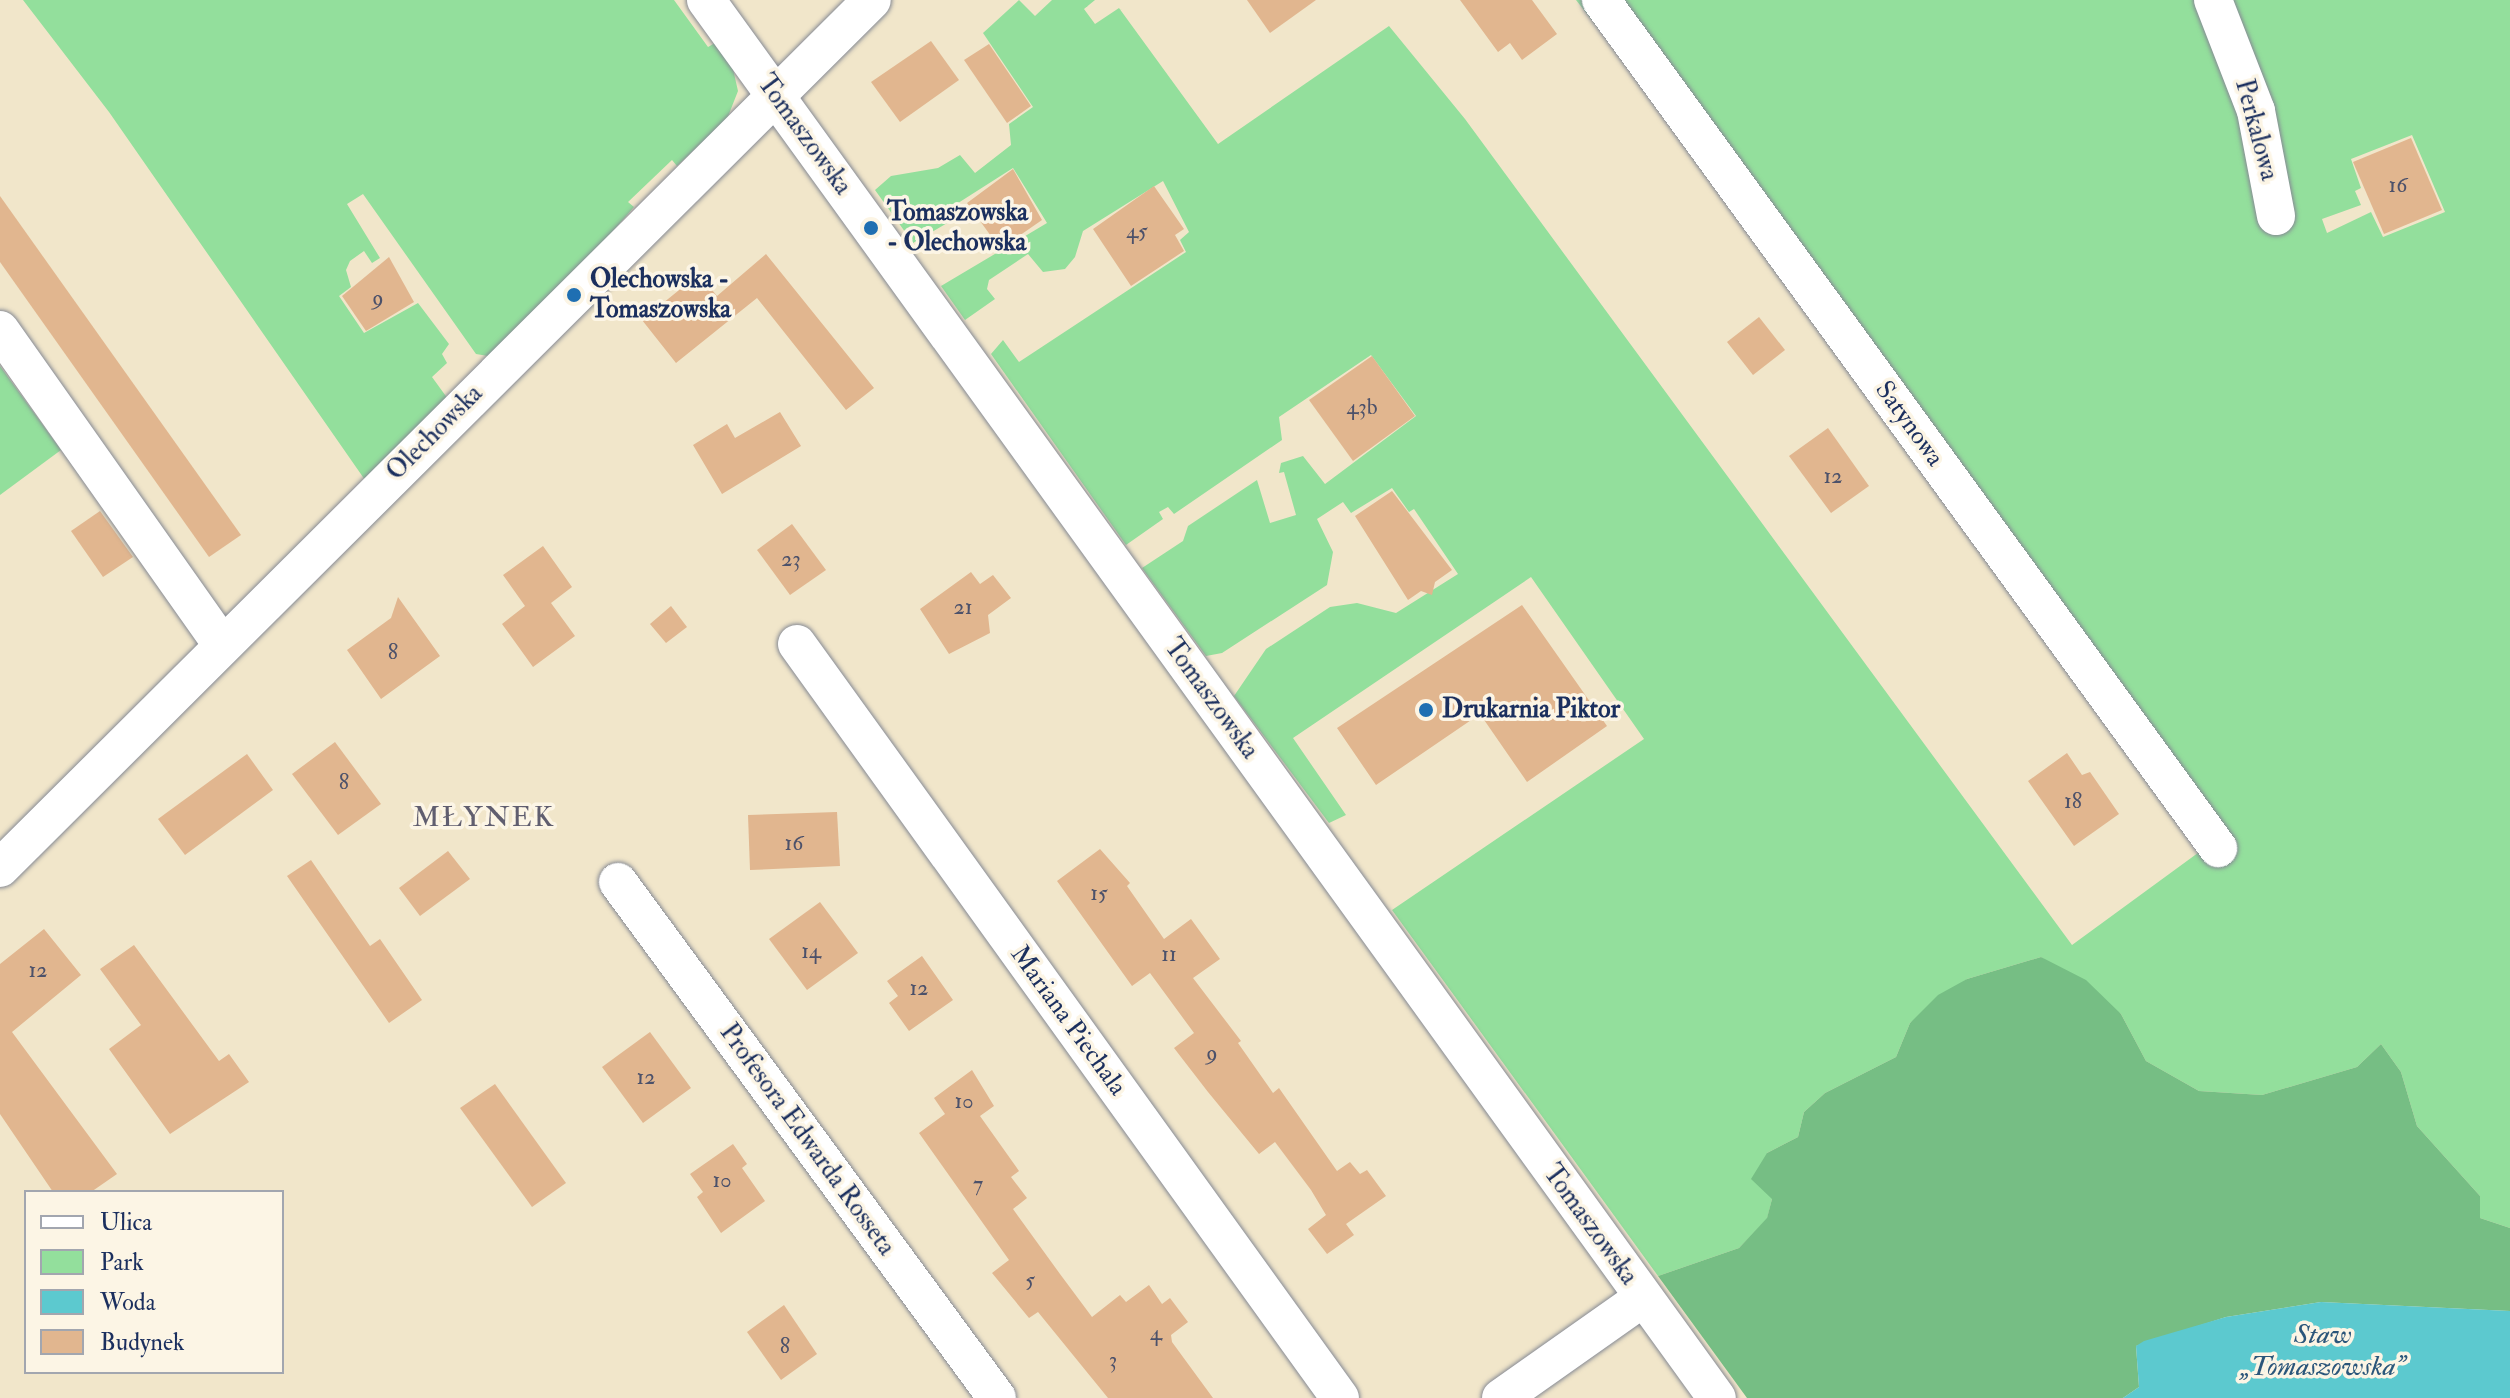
<!DOCTYPE html>
<meta charset="utf-8">
<style>
body{margin:0}
#map{position:relative;width:2510px;height:1398px;overflow:hidden;background:#f1e6ca;font-family:"IM FELL Double Pica",serif}
div>[style]{position:absolute}
.green>*{inset:0;background:#93df9c}
.forest>*{inset:0;background:#76be84}
.water>*{inset:0;background:#5cc9cf}
.building>*{inset:0;background:#e1b68f}
.roads{filter:drop-shadow(0 0 2px #868a94) drop-shadow(0 0 2px #868a94)}
.minor>*{height:38px;margin:-19px;padding:0 19px;transform-origin:19px;border-radius:19px;background:#fff}
.dots>*{width:22px;height:22px;translate:-50% -50%;box-sizing:border-box;border:4px solid #fcf5e5;border-radius:50%}
span{translate:-50% -50%;white-space:nowrap;text-align:center;line-height:1.15;-webkit-text-stroke:7px #fcf5e5;paint-order:stroke}
.number-label{font-size:22px;color:#4c516a}
.number-label span{-webkit-text-stroke-width:0}
.street-label{font-size:26px;color:#1b2f5e}
.poi-label{font-size:26px;color:#1b2f5e;font-weight:700}
.left{translate:0 -50%;text-align:left}
.neighbourhood-label{font-size:28px;color:#605e6f;letter-spacing:2px}
.water-label{font-size:28px;color:#2b567a;font-style:italic}
.legend{position:absolute;left:24px;top:1190px;width:260px;height:184px;box-sizing:border-box;background:#fcf5e5;border:2px solid #a2a6af;margin:0;padding:10px 14px;list-style:none;font-size:24px;color:#1b2f5e}
.legend li{display:flex;align-items:center;gap:16px;height:40px}
.legend b{width:40px;border:2px solid #a2a6af}
</style>
<div id="map">
<div class="green">
<i style="clip-path:polygon(23px 0,674px 0,708px 47px,715px 43px,733px 69px,738px 91px,727px 119px,677px 166px,672px 160px,628px 202px,634px 207px,606px 239px,488px 356px,476px 354px,363px 194px,347px 204px,380px 258px,372px 263px,364px 251px,350px 261px,346px 270px,351px 287px,339px 296px,364px 333px,418px 303px,449px 344px,442px 354px,447px 363px,432px 377px,448px 399px,365px 480px,109px 112px)"></i>
<i style="clip-path:polygon(evenodd,1019px 0,1035px 16px,1052px 0,1095px 0,1084px 9px,1095px 24px,1119px 8px,1218px 144px,1389px 26px,1465px 119px,2072px 945px,2217px 839px,1983px 516px,1576px 0,2510px 0,2510px 1228px,2480px 1218px,2480px 1196px,2417px 1126px,2401px 1072px,2381px 1044px,2357px 1067px,2262px 1095px,2199px 1091px,2146px 1061px,2121px 1014px,2041px 957px,1967px 979px,1910px 1023px,1896px 1057px,1825px 1093px,1804px 1112px,1798px 1137px,1767px 1153px,1772px 1199px,1767px 1219px,1739px 1248px,1658px 1276px,1392px 910px,1644px 739px,1531px 577px,1293px 738px,1346px 815px,1329px 823px,1234px 696px,1266px 649px,1330px 607px,1357px 603px,1396px 613px,1458px 574px,1414px 509px,1409px 512px,1392px 488px,1351px 513px,1343px 502px,1317px 519px,1333px 552px,1327px 585px,1222px 653px,1206px 656px,1142px 568px,1183px 541px,1188px 526px,1257px 480px,1270px 523px,1296px 515px,1284px 472px,1279px 473px,1281px 463px,1303px 456px,1325px 484px,1416px 416px,1371px 355px,1279px 417px,1282px 440px,1174px 514px,1168px 507px,1159px 512px,1163px 519px,1126px 545px,991px 354px,1003px 340px,1019px 362px,1186px 252px,1180px 240px,1189px 232px,1163px 181px,1083px 231px,1075px 257px,1065px 269px,1043px 272px,1028px 254px,989px 280px,987px 289px,995px 299px,965px 320px,941px 286px,1047px 223px,1013px 168px,955px 205px,961px 215px,913px 243px,875px 190px,891px 176px,938px 168px,960px 155px,975px 173px,1011px 145px,1009px 124px,1033px 107px,983px 33px,1019px 0,2412px 135px,2445px 212px,2383px 237px,2371px 212px,2327px 233px,2322px 219px,2361px 205px,2355px 191px,2361px 188px,2351px 159px,2412px 135px)"></i>
<i style="clip-path:polygon(0 366px,61px 450px,0 495px)"></i>
</div>
<div class="forest">
<i style="clip-path:polygon(2041px 957px,2086px 980px,2121px 1014px,2146px 1061px,2199px 1091px,2262px 1095px,2357px 1067px,2381px 1044px,2401px 1072px,2417px 1126px,2480px 1196px,2480px 1218px,2510px 1228px,2510px 1311px,2321px 1302px,2226px 1317px,2136px 1346px,2139px 1387px,2123px 1398px,1747px 1398px,1658px 1276px,1739px 1248px,1767px 1218px,1772px 1199px,1751px 1179px,1767px 1153px,1798px 1137px,1804px 1112px,1825px 1093px,1896px 1057px,1910px 1023px,1938px 995px,1967px 979px)"></i>
</div>
<div class="water">
<i style="clip-path:polygon(2321px 1302px,2510px 1311px,2510px 1398px,2123px 1398px,2139px 1387px,2136px 1346px,2144px 1341px,2226px 1317px)"></i>
</div>
<div class="building">
<i style="clip-path:polygon(1247px 0,1316px 0,1270px 33px)"></i>
<i style="clip-path:polygon(1460px 0,1532px 0,1557px 34px,1522px 60px,1510px 43px,1498px 52px)"></i>
<i style="clip-path:polygon(931px 41px,959px 80px,900px 122px,871px 82px)"></i>
<i style="clip-path:polygon(989px 44px,1031px 106px,1007px 123px,964px 60px)"></i>
<i style="clip-path:polygon(2411px 138px,2442px 210px,2384px 234px,2353px 162px)"></i>
<i style="clip-path:polygon(1013px 169px,1042px 220px,1009px 243px,1005px 237px,996px 243px,967px 203px)"></i>
<i style="clip-path:polygon(1154px 186px,1184px 229px,1175px 235px,1184px 251px,1131px 286px,1093px 229px)"></i>
<i style="clip-path:polygon(0 196px,241px 535px,209px 557px,0 262px)"></i>
<i style="clip-path:polygon(766px 254px,874px 388px,846px 410px,757px 298px,676px 363px,642px 320px,699px 274px,717px 296px)"></i>
<i style="clip-path:polygon(389px 257px,414px 302px,366px 331px,342px 296px)"></i>
<i style="clip-path:polygon(1759px 317px,1785px 350px,1753px 375px,1727px 342px)"></i>
<i style="clip-path:polygon(1372px 356px,1415px 416px,1353px 461px,1309px 400px)"></i>
<i style="clip-path:polygon(780px 412px,801px 446px,722px 494px,693px 445px,727px 424px,735px 438px)"></i>
<i style="clip-path:polygon(1828px 428px,1869px 486px,1831px 513px,1789px 456px)"></i>
<i style="clip-path:polygon(1392px 491px,1452px 570px,1435px 582px,1432px 595px,1421px 591px,1408px 600px,1355px 516px)"></i>
<i style="clip-path:polygon(100px 511px,133px 557px,103px 577px,71px 531px)"></i>
<i style="clip-path:polygon(792px 524px,826px 570px,790px 595px,757px 550px)"></i>
<i style="clip-path:polygon(543px 546px,572px 587px,551px 603px,575px 636px,533px 667px,502px 624px,525px 606px,503px 575px)"></i>
<i style="clip-path:polygon(971px 572px,980px 584px,993px 575px,1011px 598px,988px 615px,990px 633px,949px 654px,920px 609px)"></i>
<i style="clip-path:polygon(398px 597px,440px 656px,381px 699px,347px 650px,391px 618px)"></i>
<i style="clip-path:polygon(1522px 605px,1607px 726px,1527px 782px,1480px 714px,1376px 785px,1337px 728px)"></i>
<i style="clip-path:polygon(671px 606px,687px 627px,666px 643px,650px 624px)"></i>
<i style="clip-path:polygon(335px 742px,381px 804px,338px 835px,292px 774px)"></i>
<i style="clip-path:polygon(2067px 753px,2082px 775px,2090px 772px,2119px 814px,2074px 846px,2028px 781px)"></i>
<i style="clip-path:polygon(247px 754px,273px 790px,185px 855px,158px 819px)"></i>
<i style="clip-path:polygon(837px 812px,840px 866px,750px 870px,748px 815px)"></i>
<i style="clip-path:polygon(1100px 849px,1130px 883px,1127px 886px,1164px 939px,1191px 919px,1220px 959px,1193px 978px,1241px 1041px,1238px 1043px,1273px 1093px,1279px 1088px,1337px 1171px,1350px 1162px,1360px 1174px,1367px 1170px,1386px 1196px,1346px 1224px,1354px 1235px,1327px 1254px,1308px 1229px,1326px 1215px,1311px 1190px,1275px 1142px,1259px 1154px,1208px 1092px,1174px 1048px,1194px 1033px,1150px 973px,1132px 986px,1057px 881px)"></i>
<i style="clip-path:polygon(448px 851px,470px 879px,420px 916px,399px 888px)"></i>
<i style="clip-path:polygon(311px 860px,370px 946px,380px 939px,422px 1000px,389px 1023px,287px 876px)"></i>
<i style="clip-path:polygon(820px 902px,858px 953px,807px 990px,769px 939px)"></i>
<i style="clip-path:polygon(44px 929px,81px 975px,12px 1032px,117px 1174px,91px 1192px,53px 1192px,0 1114px,0 964px)"></i>
<i style="clip-path:polygon(134px 945px,219px 1061px,229px 1054px,249px 1082px,170px 1134px,109px 1049px,141px 1025px,100px 969px)"></i>
<i style="clip-path:polygon(922px 956px,953px 1000px,909px 1031px,889px 1003px,898px 996px,887px 981px)"></i>
<i style="clip-path:polygon(650px 1032px,691px 1088px,643px 1123px,602px 1067px)"></i>
<i style="clip-path:polygon(972px 1070px,994px 1106px,980px 1116px,1019px 1171px,1011px 1177px,1027px 1198px,1013px 1209px,1060px 1274px,1092px 1317px,1120px 1295px,1126px 1302px,1149px 1285px,1162px 1304px,1170px 1298px,1188px 1322px,1171px 1335px,1172px 1342px,1213px 1398px,1108px 1398px,1038px 1312px,1029px 1318px,992px 1273px,1009px 1260px,919px 1133px,945px 1114px,934px 1098px)"></i>
<i style="clip-path:polygon(495px 1084px,566px 1183px,532px 1207px,460px 1108px)"></i>
<i style="clip-path:polygon(733px 1144px,747px 1164px,742px 1168px,765px 1201px,721px 1233px,697px 1197px,703px 1192px,690px 1174px)"></i>
<i style="clip-path:polygon(784px 1305px,817px 1354px,781px 1380px,747px 1332px)"></i>
</div>
<div class="roads">
<div class="minor">
<i style="left:706px;top:0;width:1725px;rotate:54.13deg"></i>
<i style="left:1601px;top:0;width:1049px;rotate:53.96deg"></i>
<i style="left:2213px;top:0;width:119px;rotate:68.8deg"></i>
<i style="left:2256px;top:111px;width:107px;rotate:79.2deg"></i>
<i style="left:0;top:330px;width:385px;rotate:54.8deg"></i>
<i style="left:797px;top:644px;width:929px;rotate:54.24deg"></i>
<i style="left:0;top:868px;width:1230px;rotate:-44.87deg"></i>
<i style="left:618px;top:882px;width:640px;rotate:53.7deg"></i>
<i style="left:1501px;top:1398px;width:174px;rotate:-35.2deg"></i>
</div>
</div>
<div class="dots">
<i style="left:871px;top:228px;background:#1f6fb2"></i>
<i style="left:574px;top:295px;background:#1f6fb2"></i>
<i style="left:1426px;top:710px;background:#1f6fb2"></i>
</div>
<div class="number-label">
<span style="left:2398px;top:186px">16</span>
<span style="left:1137px;top:232px">45</span>
<span style="left:378px;top:299px">9</span>
<span style="left:1362px;top:408px">43b</span>
<span style="left:1833px;top:477px">12</span>
<span style="left:791px;top:560px">23</span>
<span style="left:963px;top:608px">21</span>
<span style="left:393px;top:653px">8</span>
<span style="left:344px;top:783px">8</span>
<span style="left:2073px;top:802px">18</span>
<span style="left:794px;top:844px">16</span>
<span style="left:1099px;top:894px">15</span>
<span style="left:811px;top:952px">14</span>
<span style="left:1169px;top:955px">11</span>
<span style="left:38px;top:971px">12</span>
<span style="left:919px;top:989px">12</span>
<span style="left:1212px;top:1054px">9</span>
<span style="left:646px;top:1078px">12</span>
<span style="left:964px;top:1102px">10</span>
<span style="left:722px;top:1181px">10</span>
<span style="left:978px;top:1185px">7</span>
<span style="left:1030px;top:1281px">5</span>
<span style="left:1156px;top:1334px">4</span>
<span style="left:785px;top:1347px">8</span>
<span style="left:1113px;top:1361px">3</span>
</div>
<div class="street-label">
<span style="left:2256px;top:130px;rotate:75deg">Perkalowa</span>
<span style="left:804px;top:135px;rotate:54deg">Tomaszowska</span>
<span style="left:1909px;top:424px;rotate:54deg">Satynowa</span>
<span style="left:435px;top:433px;rotate:-45deg">Olechowska</span>
<span style="left:1211px;top:699px;rotate:54deg">Tomaszowska</span>
<span style="left:1068px;top:1021px;rotate:54deg">Mariana Piechala</span>
<span style="left:807px;top:1140px;rotate:54deg">Profesora Edwarda Rosseta</span>
<span style="left:1590px;top:1225px;rotate:54deg">Tomaszowska</span>
</div>
<div class="poi-label">
<span class="left" style="left:887px;top:228px">Tomaszowska<br>- Olechowska</span>
<span class="left" style="left:590px;top:295px">Olechowska -<br>Tomaszowska</span>
<span class="left" style="left:1442px;top:710px">Drukarnia Piktor</span>
</div>
<div class="neighbourhood-label">
<span style="left:484px;top:818px">MŁYNEK</span>
</div>
<div class="water-label">
<span style="left:2323px;top:1351px">Staw<br>„Tomaszowska”</span>
</div>
<ul class="legend">
<li><b style="height:10px;background:#fff"></b>Ulica</li>
<li><b style="height:22px;background:#93df9c"></b>Park</li>
<li><b style="height:22px;background:#5cc9cf"></b>Woda</li>
<li><b style="height:22px;background:#e1b68f"></b>Budynek</li>
</ul>
</div>
